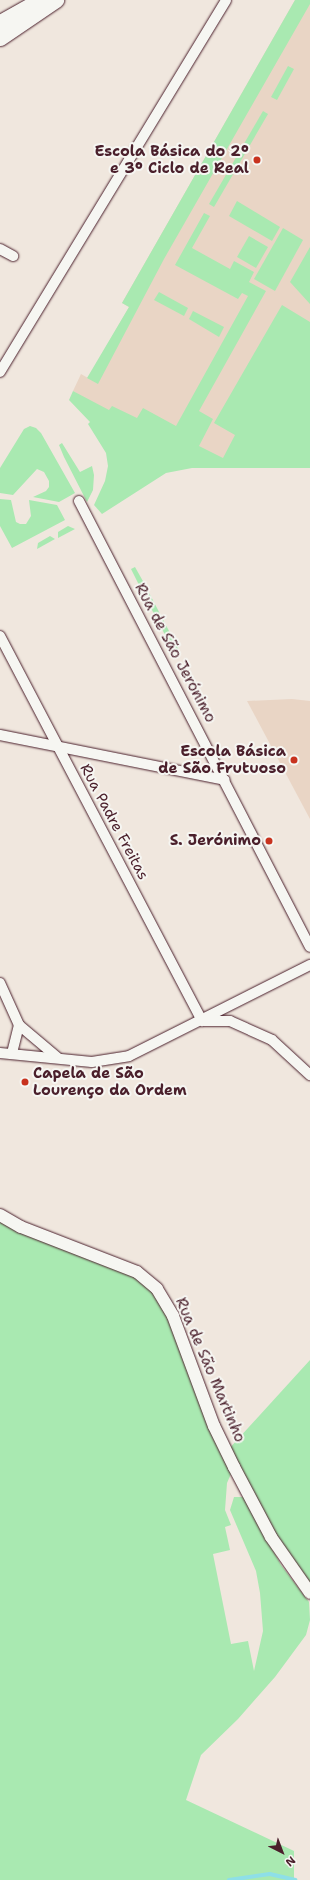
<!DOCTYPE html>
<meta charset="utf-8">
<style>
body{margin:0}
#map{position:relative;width:310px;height:1880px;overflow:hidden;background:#f0e7de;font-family:"Shantell Sans",sans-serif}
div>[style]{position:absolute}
.built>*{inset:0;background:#e9d5c5}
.green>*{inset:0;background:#a9e9b1}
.stream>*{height:3.5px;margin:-1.75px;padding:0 1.75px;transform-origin:1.75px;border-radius:1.75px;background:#8edfe7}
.roads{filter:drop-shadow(0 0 1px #4a1f2b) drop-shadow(0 0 1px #4a1f2b)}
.minor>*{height:10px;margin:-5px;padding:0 5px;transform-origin:5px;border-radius:5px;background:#f6f6f2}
.tertiary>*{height:12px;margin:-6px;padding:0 6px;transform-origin:6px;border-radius:6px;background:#f6f6f2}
.primary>*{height:15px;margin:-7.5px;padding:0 7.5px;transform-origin:7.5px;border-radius:7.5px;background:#f6f6f2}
.dots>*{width:11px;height:11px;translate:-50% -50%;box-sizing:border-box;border:2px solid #f6f6f2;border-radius:50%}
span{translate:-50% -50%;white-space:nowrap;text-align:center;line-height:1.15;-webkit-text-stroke:4px #f6f6f2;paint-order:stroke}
.poi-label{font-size:15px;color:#4a1f2b;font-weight:700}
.right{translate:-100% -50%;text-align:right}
.left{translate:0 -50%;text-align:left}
.street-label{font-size:15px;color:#4a1f2b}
.north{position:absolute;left:262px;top:1832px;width:40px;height:40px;-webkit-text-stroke:3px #f6f6f2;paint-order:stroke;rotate:138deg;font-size:11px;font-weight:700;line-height:16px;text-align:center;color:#4a1f2b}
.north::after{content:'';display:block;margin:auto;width:14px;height:18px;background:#4a1f2b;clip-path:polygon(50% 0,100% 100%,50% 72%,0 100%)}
</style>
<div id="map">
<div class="built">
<i style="clip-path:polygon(295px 0,310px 0,310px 422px,286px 467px,192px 468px,73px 391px,81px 374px,88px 378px,129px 307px,122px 303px)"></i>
<i style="clip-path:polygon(292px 699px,310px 701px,310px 819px,247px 701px)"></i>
</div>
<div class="green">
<i style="clip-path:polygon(295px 0,310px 0,310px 4px,164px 259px,98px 384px,87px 378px,129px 307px,122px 303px)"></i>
<i style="clip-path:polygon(288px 66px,294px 69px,277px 100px,271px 97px)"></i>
<i style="clip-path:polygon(263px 111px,268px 114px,214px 207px,209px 204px)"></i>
<i style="clip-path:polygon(237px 201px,280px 227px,272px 241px,229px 216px)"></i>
<i style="clip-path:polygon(204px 213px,210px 216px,192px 248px,230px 269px,234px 261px,254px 272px,249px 282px,266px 291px,199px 411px,213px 419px,199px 446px,223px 458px,235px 435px,214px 423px,282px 305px,310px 322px,310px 468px,192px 468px,166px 473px,102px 514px,94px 505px,105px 481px,108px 466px,106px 453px,88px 424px,90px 422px,69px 400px,73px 391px,109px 410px,112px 406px,137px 418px,143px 408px,176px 426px,248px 296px,242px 293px,238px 299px,175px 265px)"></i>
<i style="clip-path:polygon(283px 228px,303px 240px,275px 291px,254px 279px)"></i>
<i style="clip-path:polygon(249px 236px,268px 247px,256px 268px,237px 257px)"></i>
<i style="clip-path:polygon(310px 247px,310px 304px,290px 282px)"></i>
<i style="clip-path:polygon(159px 292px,188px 308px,184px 316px,154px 300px)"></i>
<i style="clip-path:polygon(193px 311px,224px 327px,219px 337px,189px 319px)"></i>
<i style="clip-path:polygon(30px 426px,36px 428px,41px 433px,75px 493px,59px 502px,33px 497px,46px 491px,49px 487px,49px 481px,44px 472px,37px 469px,13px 495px,0 493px,0 468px,24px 429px)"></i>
<i style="clip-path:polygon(62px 443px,80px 472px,92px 466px,94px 475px,93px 490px,87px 502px,64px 457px,59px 445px)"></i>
<i style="clip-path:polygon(0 499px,11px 500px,16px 522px,20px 524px,26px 524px,31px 516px,29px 500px,57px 505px,65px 520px,12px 548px,0 526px)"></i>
<i style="clip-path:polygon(68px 526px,75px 529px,58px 538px,58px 532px)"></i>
<i style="clip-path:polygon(50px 536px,55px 539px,37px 549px,38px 543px)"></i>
<i style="clip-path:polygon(135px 567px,144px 583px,139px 585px,131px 569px)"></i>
<i style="clip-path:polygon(146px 587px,180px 652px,175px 654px,141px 589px)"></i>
<i style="clip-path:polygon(0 1215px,110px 1260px,157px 1289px,227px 1451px,310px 1360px,310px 1593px,234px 1467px,227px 1483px,225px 1510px,231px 1525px,225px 1527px,230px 1550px,213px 1554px,231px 1644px,248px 1641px,254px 1671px,263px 1631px,260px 1593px,256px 1571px,230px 1510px,234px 1497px,244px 1497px,281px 1565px,309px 1602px,310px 1620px,306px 1635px,275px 1677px,238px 1719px,201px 1755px,186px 1800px,294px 1851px,294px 1880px,0 1880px)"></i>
</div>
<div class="stream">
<i style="left:229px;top:1880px;width:41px;rotate:-8.3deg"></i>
<i style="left:270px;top:1874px;width:26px;rotate:13deg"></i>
</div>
<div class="roads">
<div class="minor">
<i style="left:0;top:249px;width:15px;rotate:28deg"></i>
<i style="left:0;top:372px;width:435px;rotate:-58.7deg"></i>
<i style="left:79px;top:501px;width:502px;rotate:62.62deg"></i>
<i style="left:0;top:636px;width:435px;rotate:62.3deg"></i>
<i style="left:0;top:735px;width:229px;rotate:11.3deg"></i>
<i style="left:0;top:983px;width:46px;rotate:65.7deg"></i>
<i style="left:19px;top:1025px;width:30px;rotate:104deg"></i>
<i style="left:204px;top:1021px;width:26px"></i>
<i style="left:230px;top:1021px;width:46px;rotate:24.3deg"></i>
<i style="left:272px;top:1040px;width:52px;rotate:42.6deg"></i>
<i style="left:19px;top:1025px;width:50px;rotate:40.1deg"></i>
<i style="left:0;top:1053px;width:92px;rotate:5.6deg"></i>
<i style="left:92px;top:1062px;width:37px;rotate:-9deg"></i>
<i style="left:129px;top:1056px;width:203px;rotate:-26.7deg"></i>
</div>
<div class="tertiary">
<i style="left:0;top:1215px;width:24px;rotate:30deg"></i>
<i style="left:21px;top:1227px;width:124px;rotate:21.2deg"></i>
<i style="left:137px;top:1272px;width:26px;rotate:40deg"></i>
<i style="left:157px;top:1289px;width:31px;rotate:59deg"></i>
<i style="left:173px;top:1316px;width:117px;rotate:69.6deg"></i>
<i style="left:214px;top:1426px;width:46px;rotate:64deg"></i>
<i style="left:234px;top:1467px;width:79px;rotate:62.1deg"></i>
<i style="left:271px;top:1537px;width:68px;rotate:55.1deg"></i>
</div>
<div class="primary">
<i style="left:0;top:22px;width:45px;rotate:-29.4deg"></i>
<i style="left:0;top:38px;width:68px;rotate:-34.2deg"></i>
</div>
</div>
<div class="dots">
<i style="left:257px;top:160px;background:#c8321e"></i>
<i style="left:294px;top:760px;background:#c8321e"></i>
<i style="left:269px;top:841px;background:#c8321e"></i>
<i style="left:25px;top:1082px;background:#c8321e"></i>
</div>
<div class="poi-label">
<span class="right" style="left:249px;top:160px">Escola Básica do 2º<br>e 3º Ciclo de Real</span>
<span class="right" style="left:286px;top:760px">Escola Básica<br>de São Frutuoso</span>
<span class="right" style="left:261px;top:841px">S. Jerónimo</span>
<span class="left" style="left:33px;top:1082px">Capela de São<br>Lourenço da Ordem</span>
</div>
<div class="street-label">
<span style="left:175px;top:653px;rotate:62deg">Rua de São Jerónimo</span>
<span style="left:114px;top:822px;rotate:62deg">Rua Padre Freitas</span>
<span style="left:210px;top:1370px;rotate:67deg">Rua de São Martinho</span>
</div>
<div class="north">N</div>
</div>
